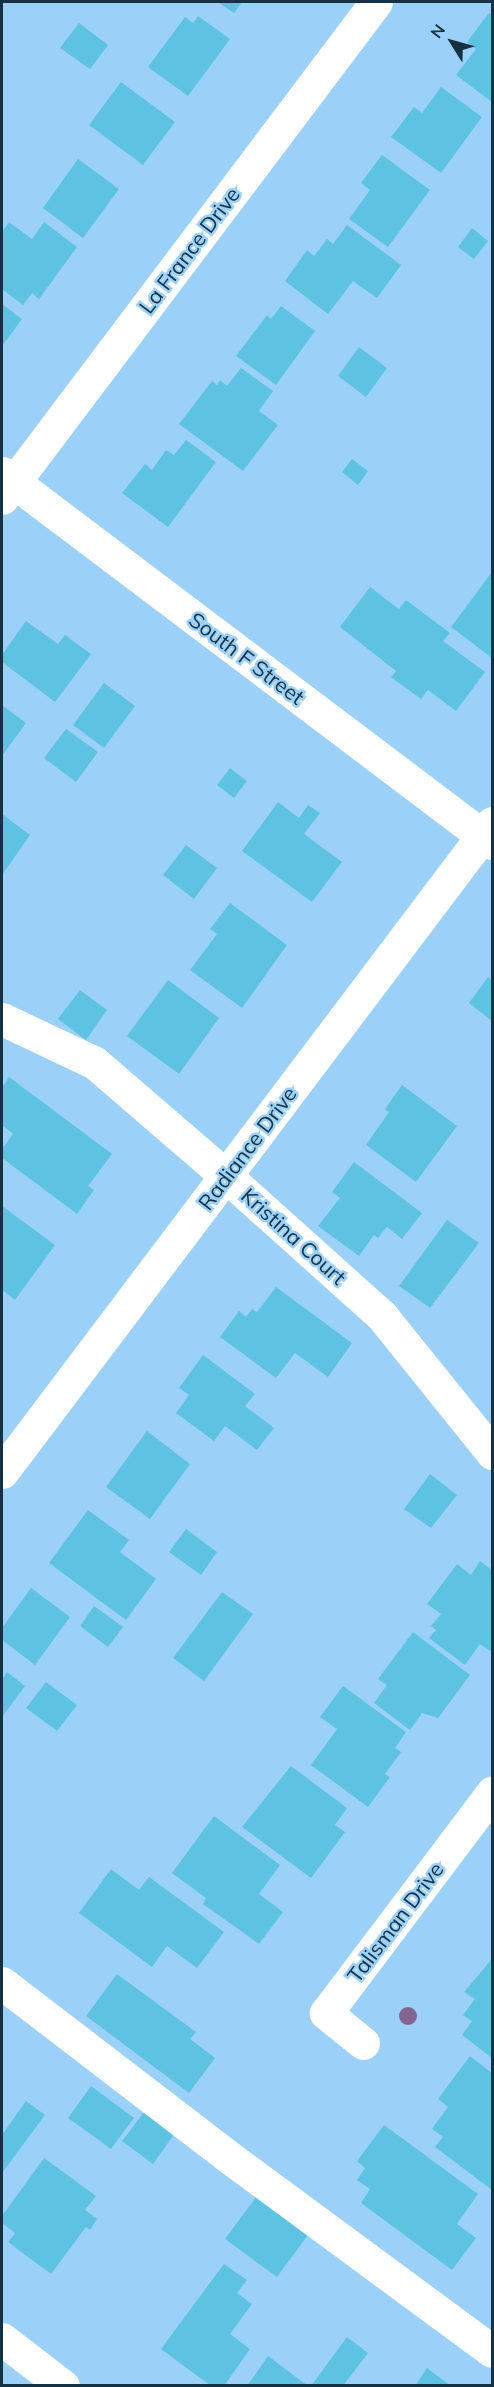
<!DOCTYPE html>
<style>
body{margin:0}
#map{position:relative;width:494px;height:2387px;overflow:hidden;background:#9bd1f8;font-family:Mulish,sans-serif}
div>[style]{position:absolute}
.building>*{inset:0;background:#5ec3e2}
.minor>*{height:33px;margin:-16.5px;padding:0 16.5px;transform-origin:16.5px;border-radius:16.5px;background:#fff}
.trees>*{width:18px;height:18px;margin:-9px;border-radius:50%;background:#83658f}
span{translate:-50% -50%;white-space:nowrap;text-align:center;line-height:1.15;-webkit-text-stroke:5px #9bd1f8;paint-order:stroke}
.street-label{font-size:21px;color:#153144}
.frame{position:absolute;inset:0;border:3px solid #153144;pointer-events:none}
.north{position:absolute;left:422px;top:12px;width:60px;height:60px;-webkit-text-stroke:4px #9bd1f8;paint-order:stroke;rotate:307deg;font-size:16px;font-weight:700;line-height:24px;text-align:center;color:#153144}
.north::after{content:'';display:block;margin:auto;width:21px;height:27px;background:#153144;clip-path:polygon(50% 0,100% 100%,50% 72%,0 100%)}
</style>
<div id="map">
<div class="building">
<i style="clip-path:polygon(218px 2px,242px 2px,234px 13px)"></i>
<i style="clip-path:polygon(489px 13px,492px 15px,492px 102px,456px 75px,476px 49px,467px 42px)"></i>
<i style="clip-path:polygon(198px 16px,230px 39px,188px 96px,148px 67px,185px 17px,193px 23px)"></i>
<i style="clip-path:polygon(79px 23px,108px 45px,90px 69px,60px 48px)"></i>
<i style="clip-path:polygon(121px 82px,175px 122px,143px 165px,89px 125px)"></i>
<i style="clip-path:polygon(441px 87px,482px 117px,441px 173px,391px 137px,414px 107px,422px 113px)"></i>
<i style="clip-path:polygon(382px 155px,430px 190px,388px 247px,349px 219px,370px 190px,361px 183px)"></i>
<i style="clip-path:polygon(78px 159px,119px 189px,83px 238px,43px 208px)"></i>
<i style="clip-path:polygon(9px 222px,32px 239px,44px 222px,77px 247px,39px 299px,32px 293px,23px 305px,2px 289px,2px 232px)"></i>
<i style="clip-path:polygon(347px 225px,401px 265px,377px 298px,353px 281px,328px 314px,285px 281px,307px 250px,314px 256px,327px 239px,333px 244px)"></i>
<i style="clip-path:polygon(472px 228px,488px 241px,474px 259px,458px 247px)"></i>
<i style="clip-path:polygon(2px 304px,22px 319px,2px 346px)"></i>
<i style="clip-path:polygon(281px 306px,315px 331px,276px 385px,236px 356px,267px 315px,271px 319px)"></i>
<i style="clip-path:polygon(359px 347px,387px 368px,366px 397px,338px 376px)"></i>
<i style="clip-path:polygon(241px 368px,273px 391px,259px 411px,278px 425px,243px 471px,179px 424px,212px 381px,217px 385px,220px 380px,227px 386px)"></i>
<i style="clip-path:polygon(186px 440px,216px 462px,168px 527px,122px 493px,145px 464px,152px 470px,166px 450px,174px 455px)"></i>
<i style="clip-path:polygon(352px 459px,368px 471px,358px 485px,342px 472px)"></i>
<i style="clip-path:polygon(492px 572px,492px 658px,451px 627px)"></i>
<i style="clip-path:polygon(370px 587px,399px 609px,406px 600px,450px 633px,443px 641px,485px 672px,456px 711px,428px 690px,421px 699px,391px 677px,396px 671px,340px 627px)"></i>
<i style="clip-path:polygon(26px 621px,58px 644px,65px 635px,91px 654px,55px 702px,2px 662px,2px 655px)"></i>
<i style="clip-path:polygon(104px 683px,135px 706px,104px 748px,73px 725px)"></i>
<i style="clip-path:polygon(2px 705px,26px 723px,2px 756px)"></i>
<i style="clip-path:polygon(66px 729px,98px 752px,76px 782px,44px 758px)"></i>
<i style="clip-path:polygon(230px 768px,247px 781px,234px 798px,217px 785px)"></i>
<i style="clip-path:polygon(278px 802px,299px 818px,308px 805px,320px 813px,304px 834px,342px 862px,312px 902px,242px 851px)"></i>
<i style="clip-path:polygon(2px 814px,30px 835px,2px 875px)"></i>
<i style="clip-path:polygon(186px 845px,217px 868px,194px 899px,163px 875px)"></i>
<i style="clip-path:polygon(230px 903px,287px 945px,242px 1008px,190px 970px,217px 934px,210px 929px)"></i>
<i style="clip-path:polygon(488px 977px,492px 980px,492px 1021px,469px 1003px)"></i>
<i style="clip-path:polygon(168px 980px,219px 1018px,179px 1074px,127px 1036px)"></i>
<i style="clip-path:polygon(80px 990px,107px 1010px,86px 1040px,58px 1019px)"></i>
<i style="clip-path:polygon(9px 1077px,112px 1154px,88px 1186px,94px 1190px,77px 1214px,2px 1158px,2px 1149px,13px 1134px,2px 1125px,2px 1088px)"></i>
<i style="clip-path:polygon(402px 1085px,457px 1126px,416px 1182px,366px 1145px,389px 1112px,385px 1109px)"></i>
<i style="clip-path:polygon(354px 1162px,422px 1213px,402px 1239px,387px 1227px,378px 1238px,374px 1235px,359px 1256px,318px 1226px,340px 1198px,332px 1192px)"></i>
<i style="clip-path:polygon(2px 1206px,55px 1245px,15px 1300px,2px 1290px)"></i>
<i style="clip-path:polygon(447px 1220px,479px 1243px,430px 1308px,399px 1286px)"></i>
<i style="clip-path:polygon(276px 1287px,352px 1343px,328px 1377px,295px 1353px,276px 1378px,220px 1337px,239px 1311px,246px 1317px,252px 1309px,257px 1312px)"></i>
<i style="clip-path:polygon(203px 1355px,255px 1394px,245px 1406px,274px 1428px,257px 1450px,225px 1426px,214px 1441px,176px 1413px,189px 1395px,179px 1388px)"></i>
<i style="clip-path:polygon(147px 1431px,190px 1464px,150px 1519px,106px 1487px)"></i>
<i style="clip-path:polygon(430px 1474px,457px 1495px,431px 1528px,404px 1509px)"></i>
<i style="clip-path:polygon(88px 1510px,129px 1540px,120px 1552px,156px 1579px,126px 1620px,49px 1563px)"></i>
<i style="clip-path:polygon(186px 1529px,217px 1552px,201px 1575px,169px 1552px)"></i>
<i style="clip-path:polygon(480px 1561px,492px 1570px,492px 1648px,490px 1651px,480px 1644px,465px 1665px,429px 1638px,436px 1630px,431px 1626px,441px 1614px,427px 1604px,457px 1564px,471px 1575px)"></i>
<i style="clip-path:polygon(31px 1588px,70px 1617px,35px 1665px,2px 1640px,2px 1628px)"></i>
<i style="clip-path:polygon(222px 1592px,253px 1614px,204px 1681px,173px 1658px)"></i>
<i style="clip-path:polygon(94px 1606px,123px 1627px,108px 1647px,80px 1626px)"></i>
<i style="clip-path:polygon(413px 1632px,470px 1675px,438px 1718px,422px 1713px,410px 1730px,374px 1703px,387px 1685px,378px 1679px)"></i>
<i style="clip-path:polygon(7px 1672px,25px 1686px,2px 1717px,2px 1680px)"></i>
<i style="clip-path:polygon(46px 1682px,77px 1705px,57px 1731px,26px 1708px)"></i>
<i style="clip-path:polygon(343px 1686px,406px 1732px,395px 1748px,401px 1752px,385px 1774px,390px 1777px,368px 1807px,311px 1765px,337px 1729px,320px 1717px)"></i>
<i style="clip-path:polygon(291px 1766px,347px 1808px,335px 1825px,345px 1832px,311px 1878px,242px 1827px)"></i>
<i style="clip-path:polygon(214px 1816px,280px 1865px,259px 1894px,283px 1912px,259px 1944px,203px 1904px,206px 1898px,172px 1873px)"></i>
<i style="clip-path:polygon(111px 1869px,139px 1890px,149px 1877px,224px 1932px,197px 1968px,167px 1946px,152px 1967px,79px 1913px)"></i>
<i style="clip-path:polygon(492px 1959px,492px 2058px,462px 2035px,472px 2021px,463px 2015px,475px 1999px,464px 1992px)"></i>
<i style="clip-path:polygon(117px 1974px,196px 2032px,190px 2039px,215px 2058px,189px 2093px,86px 2016px)"></i>
<i style="clip-path:polygon(470px 2056px,492px 2073px,492px 2190px,435px 2147px,443px 2137px,432px 2129px,448px 2107px,438px 2099px)"></i>
<i style="clip-path:polygon(91px 2086px,134px 2118px,111px 2149px,68px 2118px)"></i>
<i style="clip-path:polygon(26px 2101px,45px 2115px,2px 2173px,2px 2135px)"></i>
<i style="clip-path:polygon(145px 2111px,175px 2133px,153px 2164px,122px 2141px)"></i>
<i style="clip-path:polygon(384px 2125px,478px 2194px,457px 2224px,476px 2238px,452px 2270px,361px 2203px,370px 2189px,357px 2180px,365px 2168px,357px 2161px)"></i>
<i style="clip-path:polygon(44px 2158px,96px 2196px,85px 2210px,97px 2219px,90px 2230px,86px 2227px,51px 2274px,8px 2242px,15px 2233px,2px 2223px,2px 2216px)"></i>
<i style="clip-path:polygon(257px 2196px,308px 2235px,277px 2277px,225px 2239px)"></i>
<i style="clip-path:polygon(224px 2264px,247px 2280px,237px 2293px,252px 2304px,230px 2334px,250px 2349px,224px 2386px,211px 2386px,161px 2349px)"></i>
<i style="clip-path:polygon(347px 2337px,368px 2353px,343px 2386px,311px 2386px)"></i>
<i style="clip-path:polygon(268px 2356px,308px 2386px,247px 2386px)"></i>
<i style="clip-path:polygon(427px 2368px,451px 2386px,415px 2386px)"></i>
</div>
<div class="minor">
<i style="left:2px;top:473px;width:614px;rotate:37.06deg"></i>
<i style="left:2px;top:498px;width:621px;rotate:-52.98deg"></i>
<i style="left:2px;top:1019px;width:103px;rotate:25.3deg"></i>
<i style="left:95px;top:1063px;width:173px;rotate:40.8deg"></i>
<i style="left:226px;top:1176px;width:210px;rotate:41.9deg"></i>
<i style="left:382px;top:1316px;width:176px;rotate:51.2deg"></i>
<i style="left:2px;top:1472px;width:813px;rotate:-52.95deg"></i>
<i style="left:2px;top:1983px;width:282px;rotate:37.5deg"></i>
<i style="left:226px;top:2155px;width:330px;rotate:36.4deg"></i>
<i style="left:363px;top:2043px;width:48px;rotate:-141deg"></i>
<i style="left:326px;top:2013px;width:276px;rotate:-53deg"></i>
<i style="left:2px;top:2339px;width:77px;rotate:37.6deg"></i>
</div>
<div class="trees">
<i style="left:408px;top:2016px"></i>
</div>
<div class="street-label">
<span style="left:189px;top:250px;rotate:-53deg">La France Drive</span>
<span style="left:247px;top:658px;rotate:37deg">South F Street</span>
<span style="left:247px;top:1148px;rotate:-53deg">Radiance Drive</span>
<span style="left:294px;top:1236px;rotate:42deg">Kristina Court</span>
<span style="left:395px;top:1922px;rotate:-53deg">Talisman Drive</span>
</div>
<div class="frame"></div>
<div class="north">N</div>
</div>
